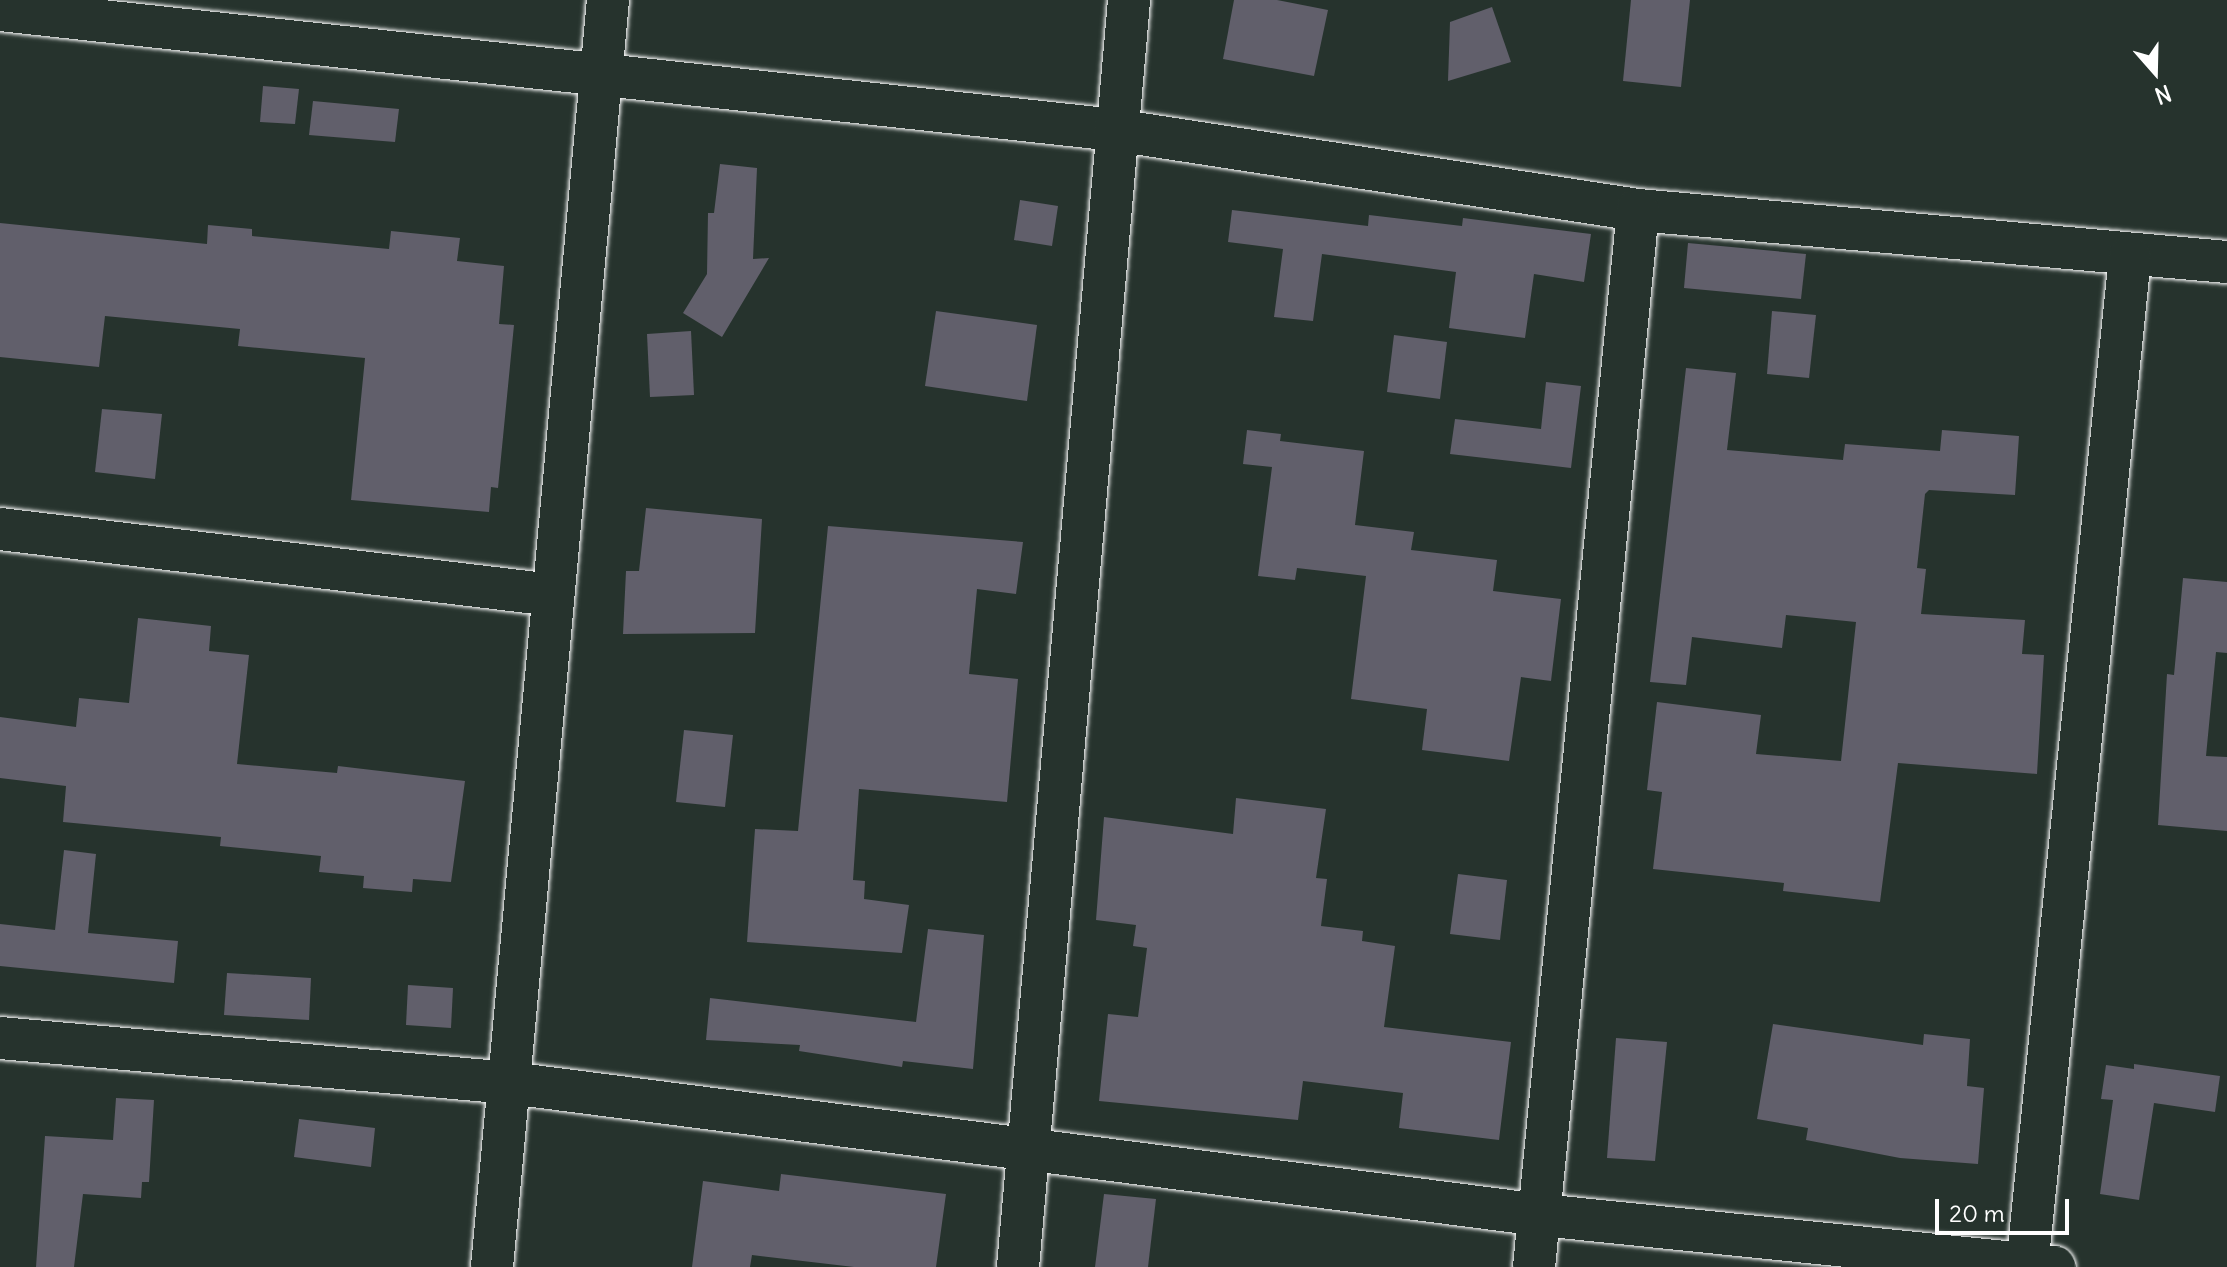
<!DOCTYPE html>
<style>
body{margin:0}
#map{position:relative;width:2227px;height:1267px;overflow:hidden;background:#26332d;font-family:Delius,sans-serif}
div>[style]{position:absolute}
.building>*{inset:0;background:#615f6b}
.roads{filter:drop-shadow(0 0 2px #fff) drop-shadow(0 0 2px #fff)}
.street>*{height:42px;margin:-21px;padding:0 21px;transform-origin:21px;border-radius:21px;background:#26332d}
span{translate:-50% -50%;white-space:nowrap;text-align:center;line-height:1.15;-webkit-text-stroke:6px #26332d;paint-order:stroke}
.north{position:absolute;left:2115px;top:32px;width:80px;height:80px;-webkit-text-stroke:6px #26332d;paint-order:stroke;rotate:160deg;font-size:22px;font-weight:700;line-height:32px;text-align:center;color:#fff}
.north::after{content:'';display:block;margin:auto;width:28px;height:36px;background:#fff;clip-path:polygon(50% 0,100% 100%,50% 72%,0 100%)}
.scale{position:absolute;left:1935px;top:1199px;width:134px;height:36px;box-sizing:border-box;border:4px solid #fff;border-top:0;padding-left:10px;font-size:24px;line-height:28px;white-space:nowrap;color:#fff;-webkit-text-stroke:6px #26332d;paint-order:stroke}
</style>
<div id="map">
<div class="building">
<i style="clip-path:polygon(1234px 0,1277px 0,1328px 10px,1314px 76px,1223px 59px)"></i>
<i style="clip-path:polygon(1631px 0,1690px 0,1681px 87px,1623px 81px)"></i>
<i style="clip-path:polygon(1492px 7px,1511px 62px,1448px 81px,1450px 22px)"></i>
<i style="clip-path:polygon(263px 86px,299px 89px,295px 124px,260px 122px)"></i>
<i style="clip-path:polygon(313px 101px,399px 109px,395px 142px,309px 135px)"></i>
<i style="clip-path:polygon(720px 164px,757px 168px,753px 259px,769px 258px,722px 337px,683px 313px,707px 274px,708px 213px,714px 213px)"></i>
<i style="clip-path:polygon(1020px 200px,1058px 206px,1052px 246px,1014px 240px)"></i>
<i style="clip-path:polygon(1232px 210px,1368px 226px,1369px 215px,1462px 226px,1463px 218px,1591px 234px,1584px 282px,1534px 274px,1525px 338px,1449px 328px,1456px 272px,1322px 254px,1313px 321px,1274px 317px,1283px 249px,1228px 242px)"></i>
<i style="clip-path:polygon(0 223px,207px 244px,208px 225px,252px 229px,252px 236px,389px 249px,391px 231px,460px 238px,457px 261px,504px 266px,499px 324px,514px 325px,498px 488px,491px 487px,489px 512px,351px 500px,365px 358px,238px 346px,240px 329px,105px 316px,99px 367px,0 357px)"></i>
<i style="clip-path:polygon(1688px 243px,1806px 254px,1801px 299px,1684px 288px)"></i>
<i style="clip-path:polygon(936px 311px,1037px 325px,1027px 401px,925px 386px)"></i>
<i style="clip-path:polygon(1772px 311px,1816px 315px,1809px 378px,1767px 374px)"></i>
<i style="clip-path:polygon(691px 331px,694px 395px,650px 397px,647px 334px)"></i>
<i style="clip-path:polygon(1394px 335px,1447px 342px,1440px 399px,1387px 392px)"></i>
<i style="clip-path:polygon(1686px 368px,1736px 373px,1727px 450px,1843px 460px,1845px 444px,1940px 451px,1942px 430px,2019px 436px,2015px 495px,1929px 490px,1925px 494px,1917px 568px,1926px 569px,1921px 614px,2025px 620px,2022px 654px,2044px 655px,2037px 774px,1898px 763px,1880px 902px,1783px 891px,1784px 883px,1653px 869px,1662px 792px,1647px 790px,1657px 702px,1761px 715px,1756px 754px,1841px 761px,1856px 622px,1786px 615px,1782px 648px,1692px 637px,1686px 685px,1650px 682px)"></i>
<i style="clip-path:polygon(1546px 382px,1581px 386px,1571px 468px,1450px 454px,1455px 419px,1541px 429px)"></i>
<i style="clip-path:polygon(102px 409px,162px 414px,155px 479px,95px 472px)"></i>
<i style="clip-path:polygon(1247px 430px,1281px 434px,1280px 441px,1364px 451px,1355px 525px,1414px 532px,1411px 550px,1497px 560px,1493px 591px,1561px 599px,1551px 681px,1521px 677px,1509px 761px,1422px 750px,1427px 709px,1351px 699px,1366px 576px,1297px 568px,1295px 580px,1258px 576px,1272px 467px,1243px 464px)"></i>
<i style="clip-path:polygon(646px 508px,762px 519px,755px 633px,623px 634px,626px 571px,639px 571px)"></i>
<i style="clip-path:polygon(828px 526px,1023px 542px,1016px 594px,977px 589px,969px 674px,1018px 679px,1007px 802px,859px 789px,853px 880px,865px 881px,864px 899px,909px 905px,902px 953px,747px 942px,755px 829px,798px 831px)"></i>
<i style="clip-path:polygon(2183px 578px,2227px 582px,2227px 653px,2216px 652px,2206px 756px,2227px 757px,2227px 831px,2158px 825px,2167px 674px,2174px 675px)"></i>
<i style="clip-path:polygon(138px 618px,211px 626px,209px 651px,249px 655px,237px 764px,337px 773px,338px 766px,465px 781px,451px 882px,413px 879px,412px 892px,363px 888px,364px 876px,319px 872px,321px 856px,220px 846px,221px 837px,63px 822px,66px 786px,0 778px,0 717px,76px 727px,79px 698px,129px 703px)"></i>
<i style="clip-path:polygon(684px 730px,733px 735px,725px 807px,676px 802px)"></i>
<i style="clip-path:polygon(1236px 798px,1326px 809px,1316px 878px,1327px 879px,1321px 926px,1363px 931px,1362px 941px,1395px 946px,1384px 1027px,1511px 1042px,1499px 1140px,1399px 1128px,1403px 1093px,1303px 1081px,1298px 1120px,1099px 1101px,1108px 1014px,1138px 1017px,1147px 948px,1133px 946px,1136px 925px,1096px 920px,1104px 817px,1233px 834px)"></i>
<i style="clip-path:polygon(64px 850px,96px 854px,88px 933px,178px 941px,174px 983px,0 966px,0 924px,55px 930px)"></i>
<i style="clip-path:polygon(1458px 874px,1507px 880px,1500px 940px,1450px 934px)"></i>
<i style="clip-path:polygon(928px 929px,984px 935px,973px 1069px,903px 1061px,902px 1067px,799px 1051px,800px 1045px,706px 1040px,710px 998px,916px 1022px)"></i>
<i style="clip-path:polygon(227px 973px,311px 978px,309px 1020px,224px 1015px)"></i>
<i style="clip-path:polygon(408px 985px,453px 988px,451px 1028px,406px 1025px)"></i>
<i style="clip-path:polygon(1773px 1024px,1923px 1045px,1924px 1034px,1970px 1039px,1967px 1086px,1984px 1088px,1978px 1164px,1900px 1158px,1806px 1140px,1808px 1128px,1757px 1119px)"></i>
<i style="clip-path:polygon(1616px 1038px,1667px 1042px,1655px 1161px,1607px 1158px)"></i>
<i style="clip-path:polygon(2134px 1064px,2220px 1076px,2215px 1112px,2154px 1103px,2139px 1200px,2100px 1194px,2113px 1100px,2101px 1099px,2106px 1065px,2134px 1069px)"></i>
<i style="clip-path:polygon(116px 1098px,154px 1100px,149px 1182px,142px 1182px,141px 1198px,83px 1194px,74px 1267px,36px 1267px,45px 1136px,113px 1140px)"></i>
<i style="clip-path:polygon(299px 1119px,375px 1128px,371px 1167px,294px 1157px)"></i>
<i style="clip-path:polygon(781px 1174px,946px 1194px,936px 1267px,854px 1267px,752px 1255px,750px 1267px,692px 1267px,703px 1181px,779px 1191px)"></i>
<i style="clip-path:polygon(1104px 1194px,1156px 1199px,1148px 1267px,1095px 1267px)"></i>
</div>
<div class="roads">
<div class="street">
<i style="left:0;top:10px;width:1121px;rotate:6.14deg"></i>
<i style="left:1115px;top:130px;width:529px;rotate:8.7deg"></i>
<i style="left:1638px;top:210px;width:591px;rotate:5.05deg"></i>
<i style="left:0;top:529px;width:557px;rotate:6.81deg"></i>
<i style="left:0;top:1038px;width:512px;rotate:5.04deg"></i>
<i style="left:510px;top:1083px;width:1039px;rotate:7.3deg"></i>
<i style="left:1541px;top:1215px;width:516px;rotate:5.79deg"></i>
<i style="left:492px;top:1267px;width:1272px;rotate:-84.77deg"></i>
<i style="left:1018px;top:1267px;width:1272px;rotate:-84.99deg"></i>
<i style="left:1534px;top:1267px;width:1062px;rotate:-84.38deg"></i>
<i style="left:2027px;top:1267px;width:1015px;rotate:-84.18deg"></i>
</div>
</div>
<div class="north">N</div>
<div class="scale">20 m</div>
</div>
